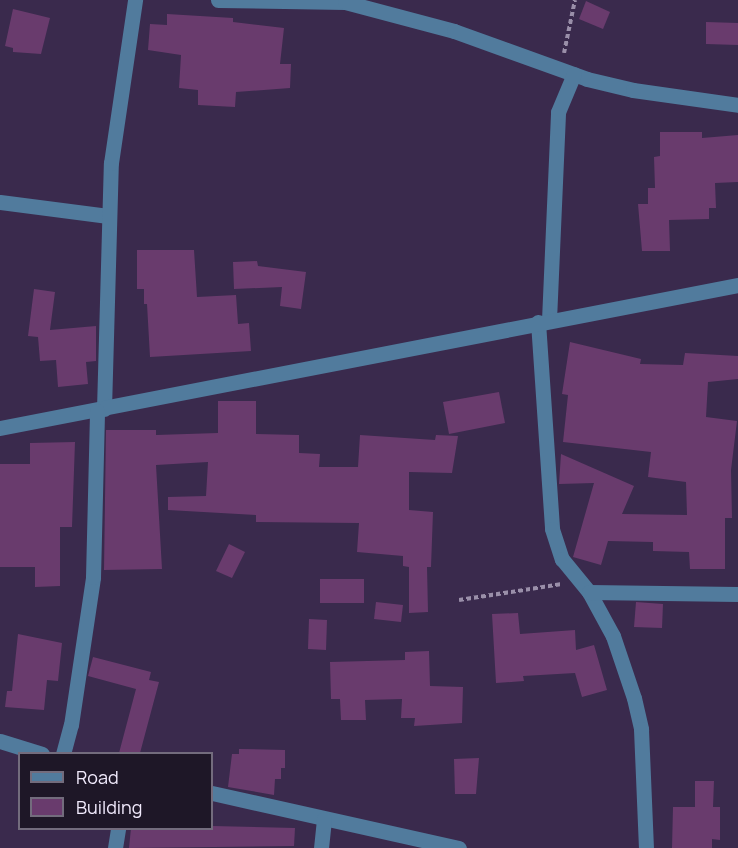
<!DOCTYPE html>
<style>
body{margin:0}
#map{position:relative;width:738px;height:848px;overflow:hidden;background:#3a2a4d;font-family:Manrope,sans-serif}
div>[style]{position:absolute}
.building>*{inset:0;background:#693b6d}
.path>*{height:4px;margin-top:-2px;transform-origin:0;background:repeating-linear-gradient(90deg,#9a8fa9 0 4.5px,transparent 0 7.5px)}
.minor>*{height:15px;margin:-7.5px;padding:0 7.5px;transform-origin:7.5px;border-radius:7.5px;background:#517b9d}
span{translate:-50% -50%;white-space:nowrap;text-align:center;line-height:1.15;-webkit-text-stroke:4.5px #1e1727;paint-order:stroke}
.legend{position:absolute;left:18px;top:752px;width:195px;height:78px;box-sizing:border-box;background:#1e1727;border:2px solid #736c7d;margin:0;padding:8px 10px;list-style:none;font-size:18px;color:#f2ebfd}
.legend li{display:flex;align-items:center;gap:12px;height:30px}
.legend b{width:30px;border:2px solid #736c7d}
</style>
<div id="map">
<div class="building">
<i style="clip-path:polygon(586px 1px,610px 12px,603px 29px,579px 19px)"></i>
<i style="clip-path:polygon(13px 9px,50px 18px,41px 54px,13px 52px,13px 48px,5px 46px)"></i>
<i style="clip-path:polygon(167px 14px,233px 18px,233px 22px,284px 28px,280px 64px,291px 64px,290px 88px,236px 92px,235px 107px,198px 105px,198px 90px,179px 88px,181px 55px,148px 50px,150px 24px,167px 25px)"></i>
<i style="clip-path:polygon(706px 22px,738px 23px,738px 45px,706px 44px)"></i>
<i style="clip-path:polygon(660px 132px,702px 132px,702px 138px,738px 135px,738px 182px,715px 183px,716px 208px,709px 208px,709px 219px,669px 220px,670px 251px,642px 251px,638px 204px,648px 204px,648px 188px,655px 188px,654px 157px,660px 156px)"></i>
<i style="clip-path:polygon(137px 250px,194px 250px,197px 297px,236px 295px,238px 324px,249px 323px,251px 351px,150px 357px,147px 304px,144px 304px,144px 289px,137px 289px)"></i>
<i style="clip-path:polygon(257px 261px,258px 266px,306px 272px,301px 309px,280px 306px,282px 287px,234px 289px,233px 262px)"></i>
<i style="clip-path:polygon(34px 289px,55px 292px,50px 330px,96px 326px,96px 361px,86px 362px,88px 384px,58px 387px,56px 360px,40px 361px,38px 337px,28px 336px)"></i>
<i style="clip-path:polygon(570px 342px,641px 359px,640px 364px,683px 365px,685px 353px,738px 356px,738px 379px,708px 382px,706px 417px,737px 421px,731px 470px,732px 518px,725px 518px,725px 569px,690px 569px,689px 552px,653px 551px,653px 542px,608px 541px,601px 565px,573px 557px,594px 483px,559px 484px,561px 454px,634px 486px,622px 514px,687px 515px,686px 482px,648px 477px,651px 452px,563px 442px,568px 395px,562px 394px)"></i>
<i style="clip-path:polygon(499px 392px,505px 423px,449px 434px,443px 402px)"></i>
<i style="clip-path:polygon(218px 401px,256px 401px,256px 434px,299px 435px,299px 453px,320px 454px,319px 467px,358px 467px,360px 435px,435px 440px,436px 435px,458px 436px,452px 473px,409px 472px,409px 510px,433px 512px,431px 567px,427px 567px,428px 612px,409px 613px,409px 567px,403px 566px,403px 556px,357px 552px,359px 523px,256px 522px,256px 515px,168px 510px,168px 497px,206px 496px,208px 462px,156px 465px,162px 569px,104px 570px,106px 430px,156px 430px,156px 435px,218px 433px)"></i>
<i style="clip-path:polygon(75px 442px,72px 527px,60px 527px,60px 586px,35px 587px,35px 567px,0 567px,0 464px,30px 464px,30px 443px)"></i>
<i style="clip-path:polygon(229px 544px,245px 552px,232px 578px,216px 571px)"></i>
<i style="clip-path:polygon(320px 579px,364px 579px,364px 603px,320px 603px)"></i>
<i style="clip-path:polygon(376px 602px,403px 605px,401px 622px,374px 619px)"></i>
<i style="clip-path:polygon(636px 602px,663px 604px,662px 628px,634px 627px)"></i>
<i style="clip-path:polygon(518px 613px,520px 634px,575px 630px,576px 650px,594px 645px,607px 690px,582px 697px,575px 673px,523px 676px,524px 681px,496px 683px,492px 614px)"></i>
<i style="clip-path:polygon(309px 619px,327px 620px,326px 650px,308px 649px)"></i>
<i style="clip-path:polygon(18px 634px,62px 643px,58px 681px,47px 680px,44px 710px,5px 707px,7px 691px,12px 691px)"></i>
<i style="clip-path:polygon(429px 651px,430px 686px,463px 687px,462px 723px,414px 726px,415px 718px,401px 718px,402px 699px,365px 700px,366px 720px,341px 720px,340px 699px,331px 699px,330px 662px,405px 660px,405px 652px)"></i>
<i style="clip-path:polygon(93px 657px,151px 672px,149px 680px,159px 682px,140px 753px,119px 753px,136px 689px,88px 676px)"></i>
<i style="clip-path:polygon(239px 749px,285px 750px,285px 768px,281px 768px,281px 779px,275px 779px,274px 795px,228px 787px,232px 754px,239px 754px)"></i>
<i style="clip-path:polygon(479px 758px,476px 794px,455px 794px,454px 759px)"></i>
<i style="clip-path:polygon(695px 781px,714px 781px,713px 807px,720px 807px,720px 840px,712px 839px,712px 848px,672px 848px,673px 807px,695px 807px)"></i>
<i style="clip-path:polygon(212px 826px,295px 828px,294px 846px,129px 848px,131px 828px)"></i>
</div>
<div class="path">
<i style="left:564px;top:53px;width:54px;rotate:-78.3deg"></i>
<i style="left:459px;top:600px;width:104px;rotate:-8.8deg"></i>
</div>
<div class="minor">
<i style="left:218px;top:0;width:127px;rotate:0.9deg"></i>
<i style="left:345px;top:2px;width:113px;rotate:14.9deg"></i>
<i style="left:454px;top:31px;width:141px;rotate:19.8deg"></i>
<i style="left:587px;top:79px;width:47px;rotate:13.4deg"></i>
<i style="left:633px;top:90px;width:106px;rotate:8.1deg"></i>
<i style="left:0;top:202px;width:109px;rotate:7.4deg"></i>
<i style="left:549px;top:320px;width:208px;rotate:-87.5deg"></i>
<i style="left:558px;top:112px;width:41px;rotate:-67.2deg"></i>
<i style="left:538px;top:322px;width:207px;rotate:86.1deg"></i>
<i style="left:552px;top:529px;width:32px;rotate:72deg"></i>
<i style="left:562px;top:559px;width:43px;rotate:50.7deg"></i>
<i style="left:589px;top:592px;width:50px;rotate:61.4deg"></i>
<i style="left:613px;top:636px;width:65px;rotate:71.3deg"></i>
<i style="left:634px;top:698px;width:32px;rotate:77deg"></i>
<i style="left:641px;top:729px;width:119px;rotate:87.6deg"></i>
<i style="left:104px;top:409px;width:246px;rotate:-88.4deg"></i>
<i style="left:111px;top:163px;width:165px;rotate:-81.6deg"></i>
<i style="left:0;top:428px;width:752px;rotate:-10.97deg"></i>
<i style="left:589px;top:592px;width:149px;rotate:0.8deg"></i>
<i style="left:0;top:741px;width:44px;rotate:17.2deg"></i>
<i style="left:63px;top:754px;width:30px;rotate:-75deg"></i>
<i style="left:71px;top:725px;width:150px;rotate:-81.5deg"></i>
<i style="left:93px;top:577px;width:166px;rotate:-88.6deg"></i>
<i style="left:212px;top:793px;width:253px;rotate:12.6deg"></i>
<i style="left:115px;top:848px;width:20px;rotate:-81deg"></i>
<i style="left:321px;top:848px;width:29px;rotate:-84deg"></i>
</div>
<ul class="legend">
<li><b style="height:8px;background:#517b9d"></b>Road</li>
<li><b style="height:16px;background:#693b6d"></b>Building</li>
</ul>
</div>
